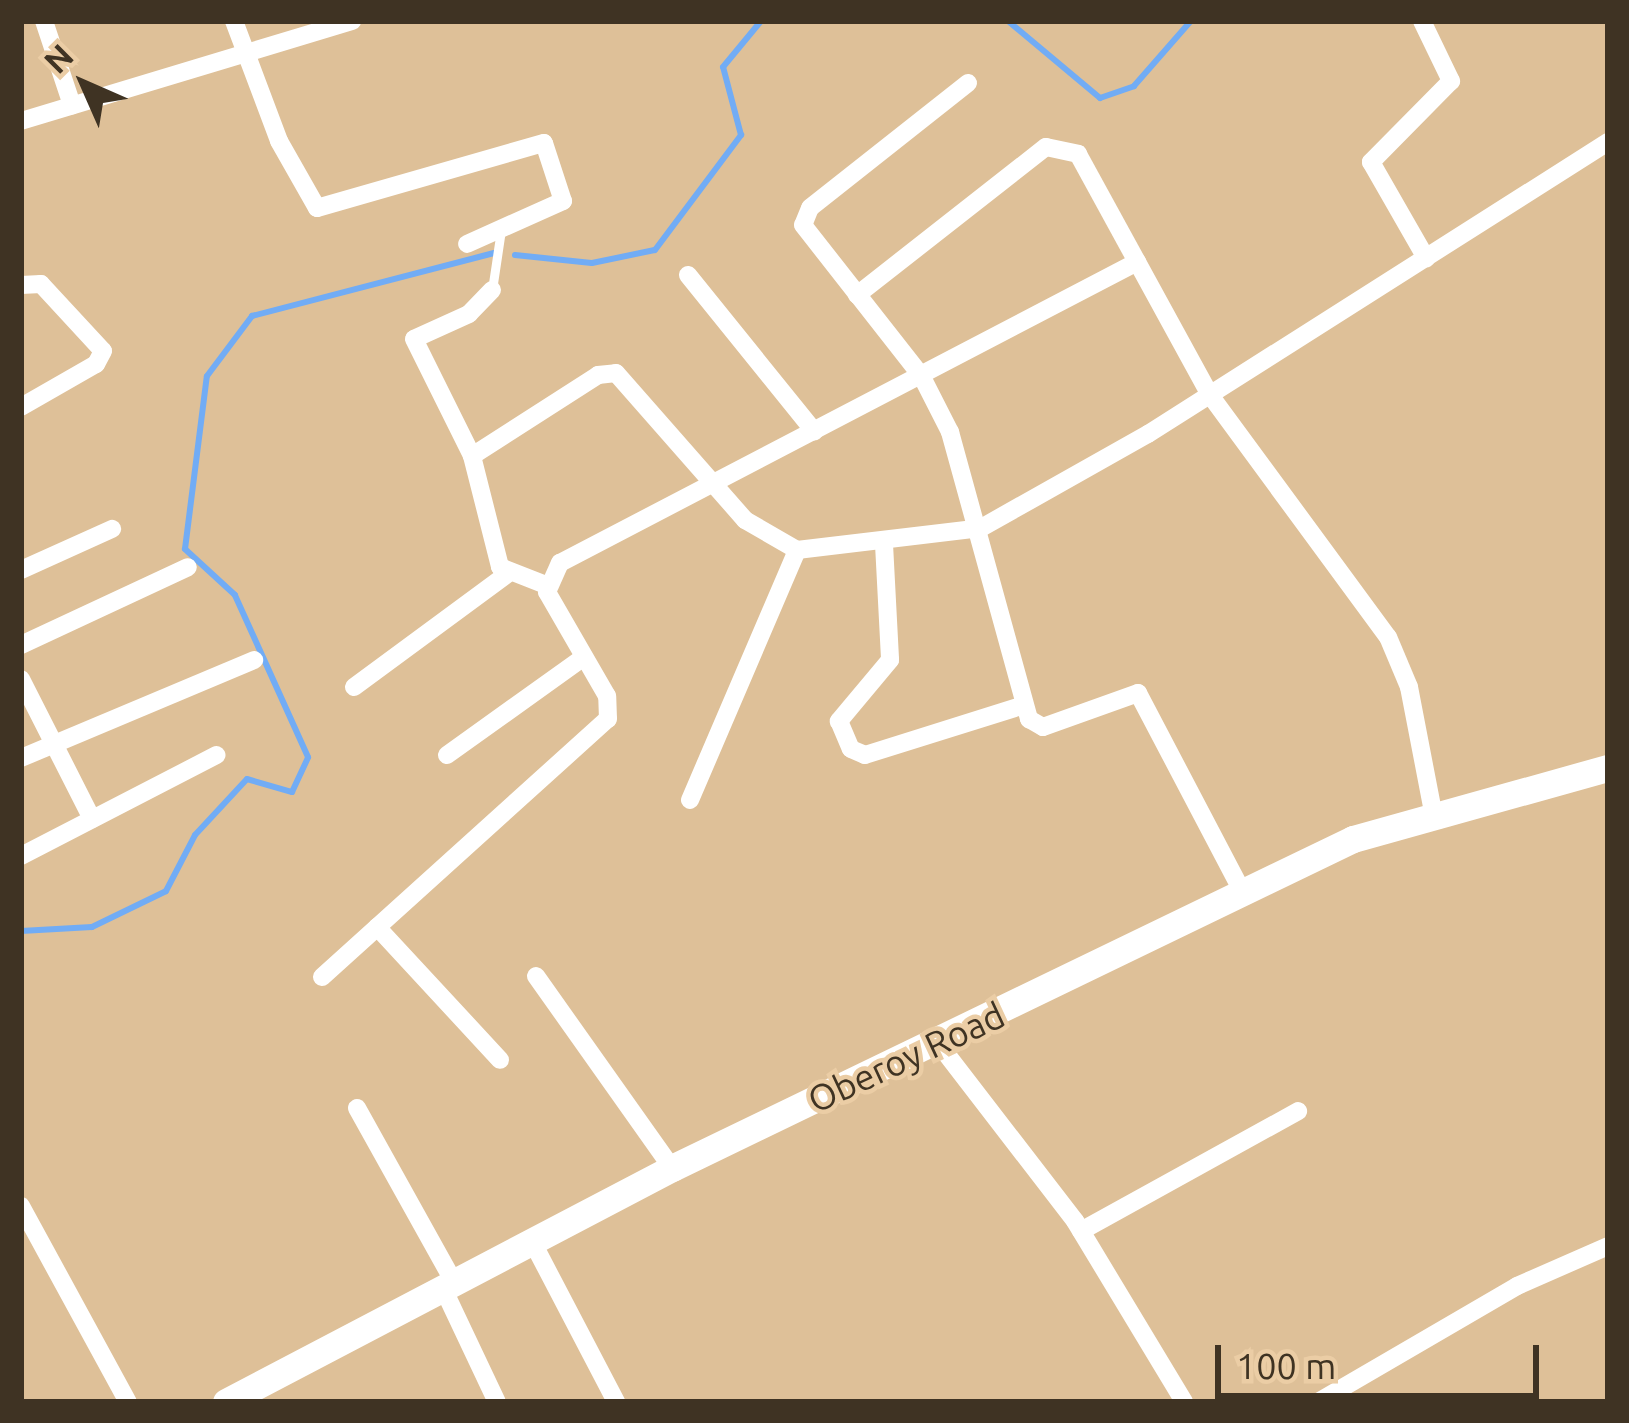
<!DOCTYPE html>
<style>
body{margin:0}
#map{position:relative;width:1629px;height:1423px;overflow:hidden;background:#dec098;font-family:Ubuntu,sans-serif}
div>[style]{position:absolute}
.stream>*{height:6px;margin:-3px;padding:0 3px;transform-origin:3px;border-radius:3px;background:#71acf5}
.lane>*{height:9px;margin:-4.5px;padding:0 4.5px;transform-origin:4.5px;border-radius:4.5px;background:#fff}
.street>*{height:18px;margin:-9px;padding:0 9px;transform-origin:9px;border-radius:9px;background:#fff}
.secondary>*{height:27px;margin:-13.5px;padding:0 13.5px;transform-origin:13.5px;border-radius:13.5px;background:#fff}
span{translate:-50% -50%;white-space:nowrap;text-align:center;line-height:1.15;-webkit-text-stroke:9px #ebcda5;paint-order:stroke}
.street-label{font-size:36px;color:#3f3323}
.frame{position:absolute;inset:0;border:24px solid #3f3323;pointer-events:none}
.north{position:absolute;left:24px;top:24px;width:120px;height:120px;-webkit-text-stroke:9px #ebcda5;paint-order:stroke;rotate:315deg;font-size:33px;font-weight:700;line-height:48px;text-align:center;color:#3f3323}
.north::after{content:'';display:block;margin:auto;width:42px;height:54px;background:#3f3323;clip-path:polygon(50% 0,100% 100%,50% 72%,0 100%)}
.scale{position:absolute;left:1215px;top:1345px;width:324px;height:54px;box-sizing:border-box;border:6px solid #3f3323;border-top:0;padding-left:15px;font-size:36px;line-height:42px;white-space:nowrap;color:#3f3323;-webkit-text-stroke:9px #ebcda5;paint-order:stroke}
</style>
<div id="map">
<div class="stream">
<i style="left:1008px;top:21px;width:120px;rotate:39.9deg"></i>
<i style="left:1100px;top:98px;width:36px;rotate:-19deg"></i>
<i style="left:1134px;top:86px;width:86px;rotate:-48.8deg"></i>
<i style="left:515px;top:255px;width:77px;rotate:5.9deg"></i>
<i style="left:592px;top:263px;width:64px;rotate:-11.7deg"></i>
<i style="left:655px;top:250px;width:144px;rotate:-53.2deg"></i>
<i style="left:741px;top:135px;width:70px;rotate:-104.8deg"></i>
<i style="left:723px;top:67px;width:60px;rotate:-50.4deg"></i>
<i style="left:21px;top:931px;width:71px;rotate:-3.2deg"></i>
<i style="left:92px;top:927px;width:82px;rotate:-25.9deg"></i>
<i style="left:166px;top:891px;width:63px;rotate:-62.6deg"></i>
<i style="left:195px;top:835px;width:76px;rotate:-47.1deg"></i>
<i style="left:247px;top:779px;width:47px;rotate:16.1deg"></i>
<i style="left:292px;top:792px;width:38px;rotate:-65deg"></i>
<i style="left:308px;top:757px;width:178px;rotate:-114.3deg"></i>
<i style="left:235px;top:595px;width:68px;rotate:-137.4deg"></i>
<i style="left:185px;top:549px;width:174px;rotate:-82.8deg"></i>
<i style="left:207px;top:376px;width:75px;rotate:-53.1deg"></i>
<i style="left:252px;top:316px;width:250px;rotate:-14.6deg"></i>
</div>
<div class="lane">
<i style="left:492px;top:290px;width:61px;rotate:-81.5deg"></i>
</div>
<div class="street">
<i style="left:44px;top:21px;width:89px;rotate:71.6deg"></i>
<i style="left:234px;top:21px;width:128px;rotate:69.4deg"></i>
<i style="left:279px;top:141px;width:77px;rotate:60.4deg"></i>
<i style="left:317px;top:208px;width:236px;rotate:-16deg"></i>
<i style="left:544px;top:143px;width:61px;rotate:71.9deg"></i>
<i style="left:563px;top:201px;width:105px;rotate:155.9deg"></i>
<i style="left:1422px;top:21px;width:67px;rotate:64.2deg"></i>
<i style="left:1451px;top:81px;width:114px;rotate:134.6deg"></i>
<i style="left:1371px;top:162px;width:111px;rotate:60.2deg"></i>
<i style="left:968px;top:83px;width:201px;rotate:141.7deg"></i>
<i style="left:810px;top:208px;width:18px;rotate:112deg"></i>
<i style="left:803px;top:225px;width:193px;rotate:51.9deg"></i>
<i style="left:922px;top:377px;width:62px;rotate:63deg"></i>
<i style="left:950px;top:432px;width:298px;rotate:74.6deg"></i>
<i style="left:1029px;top:719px;width:16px;rotate:30deg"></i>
<i style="left:1043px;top:727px;width:101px;rotate:-19.7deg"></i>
<i style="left:1138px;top:693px;width:226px;rotate:62.3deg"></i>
<i style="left:21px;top:121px;width:346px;rotate:-16.8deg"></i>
<i style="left:688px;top:275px;width:201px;rotate:51.1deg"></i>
<i style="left:21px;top:285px;width:20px;rotate:-3deg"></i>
<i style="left:41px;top:284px;width:91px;rotate:47.2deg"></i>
<i style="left:103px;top:351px;width:15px;rotate:118deg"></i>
<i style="left:96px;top:364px;width:86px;rotate:150.2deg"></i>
<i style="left:492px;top:290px;width:33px;rotate:134deg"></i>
<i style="left:469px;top:314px;width:60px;rotate:155.6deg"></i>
<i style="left:414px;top:339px;width:131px;rotate:63.6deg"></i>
<i style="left:472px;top:456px;width:114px;rotate:75.8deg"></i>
<i style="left:500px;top:567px;width:49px;rotate:21.4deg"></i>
<i style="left:857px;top:295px;width:240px;rotate:-38.1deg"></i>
<i style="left:1046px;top:147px;width:33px;rotate:12deg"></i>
<i style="left:1078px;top:154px;width:275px;rotate:61.3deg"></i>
<i style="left:1210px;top:395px;width:300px;rotate:53.7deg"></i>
<i style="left:1388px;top:637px;width:54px;rotate:67.2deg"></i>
<i style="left:1409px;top:687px;width:127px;rotate:79.1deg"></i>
<i style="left:472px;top:456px;width:150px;rotate:-32.7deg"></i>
<i style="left:598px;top:375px;width:18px;rotate:-6deg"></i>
<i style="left:616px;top:373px;width:196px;rotate:48.7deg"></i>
<i style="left:745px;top:520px;width:60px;rotate:30deg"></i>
<i style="left:797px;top:550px;width:185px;rotate:-6.8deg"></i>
<i style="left:981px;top:528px;width:192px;rotate:-29.4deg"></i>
<i style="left:1148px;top:434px;width:545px;rotate:-32.41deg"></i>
<i style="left:884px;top:544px;width:116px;rotate:87deg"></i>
<i style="left:890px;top:660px;width:80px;rotate:129.9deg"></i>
<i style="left:839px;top:721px;width:30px;rotate:67deg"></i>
<i style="left:851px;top:749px;width:15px;rotate:23deg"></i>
<i style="left:865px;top:755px;width:164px;rotate:-17.4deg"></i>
<i style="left:21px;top:570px;width:100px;rotate:-24.3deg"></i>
<i style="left:21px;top:645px;width:184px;rotate:-25deg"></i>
<i style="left:21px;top:679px;width:157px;rotate:63.1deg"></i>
<i style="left:354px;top:687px;width:190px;rotate:-36.4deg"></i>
<i style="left:447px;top:755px;width:168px;rotate:-35.6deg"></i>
<i style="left:21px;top:758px;width:253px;rotate:-22.8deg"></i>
<i style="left:690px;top:800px;width:272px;rotate:-66.8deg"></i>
<i style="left:21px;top:856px;width:220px;rotate:-27.3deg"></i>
<i style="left:377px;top:927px;width:181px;rotate:47.2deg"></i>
<i style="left:536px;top:976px;width:235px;rotate:54.7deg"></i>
<i style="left:322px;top:977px;width:385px;rotate:-42.1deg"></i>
<i style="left:608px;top:719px;width:23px;rotate:-92deg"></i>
<i style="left:607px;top:696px;width:120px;rotate:-120deg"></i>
<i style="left:547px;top:592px;width:32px;rotate:-66deg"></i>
<i style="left:560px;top:563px;width:651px;rotate:-27.55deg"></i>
<i style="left:938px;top:1043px;width:225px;rotate:52.4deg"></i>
<i style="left:1075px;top:1221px;width:211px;rotate:58.9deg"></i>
<i style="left:357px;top:1108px;width:199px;rotate:60.9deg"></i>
<i style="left:21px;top:1206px;width:223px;rotate:61.4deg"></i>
<i style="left:1081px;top:1231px;width:248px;rotate:-28.9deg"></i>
<i style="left:532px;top:1241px;width:182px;rotate:62.4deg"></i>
<i style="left:443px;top:1288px;width:126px;rotate:64.7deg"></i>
<i style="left:1318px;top:1402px;width:230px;rotate:-30.2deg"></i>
<i style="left:1517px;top:1286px;width:99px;rotate:-23.7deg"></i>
</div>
<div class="secondary">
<i style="left:226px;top:1402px;width:504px;rotate:-27.68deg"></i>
<i style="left:672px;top:1168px;width:756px;rotate:-25.79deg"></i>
<i style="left:1353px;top:839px;width:265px;rotate:-15.6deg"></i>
</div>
<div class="street-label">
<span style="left:906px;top:1057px;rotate:-25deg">Oberoy Road</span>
</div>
<div class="frame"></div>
<div class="north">N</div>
<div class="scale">100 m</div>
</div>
